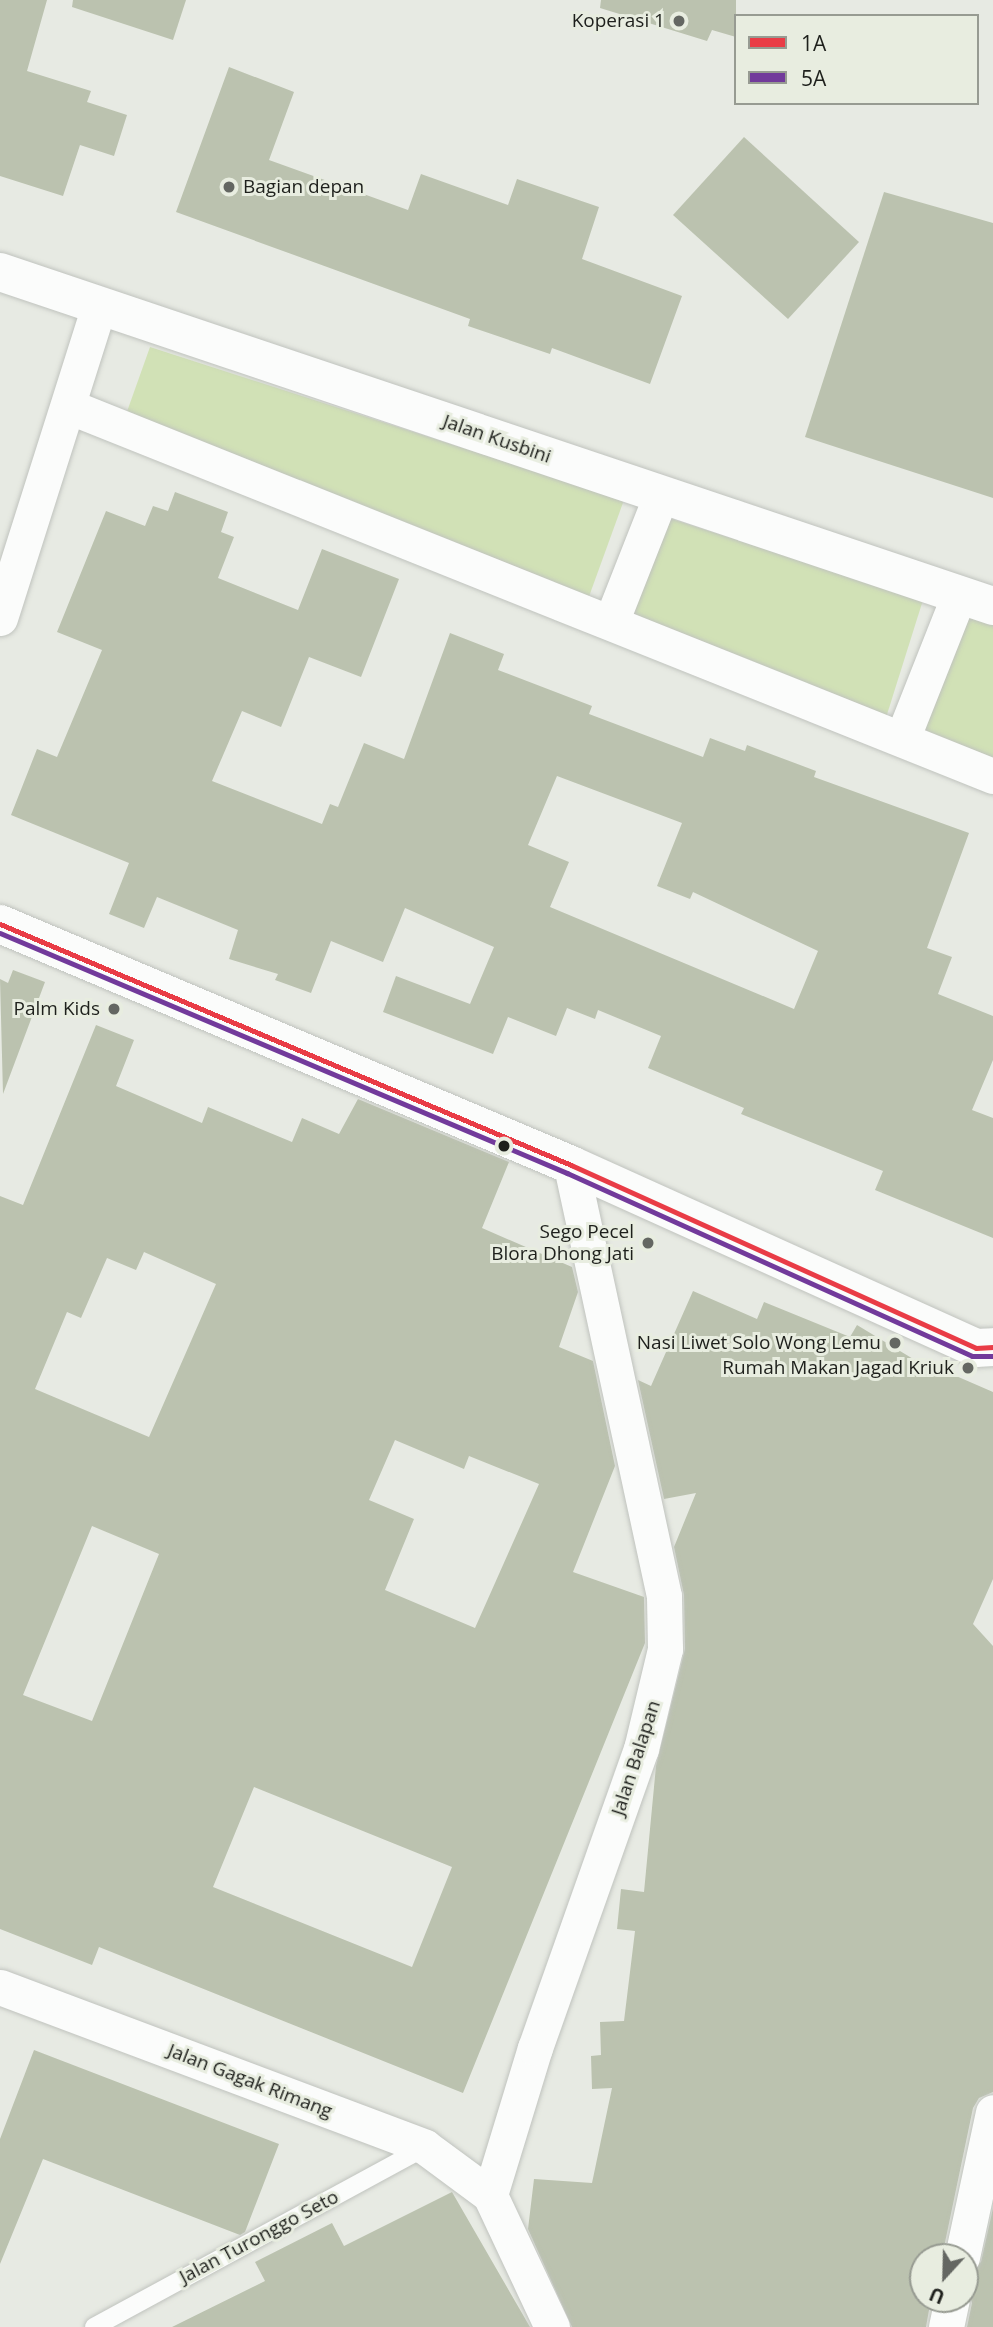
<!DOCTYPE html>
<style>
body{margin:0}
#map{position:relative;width:993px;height:2327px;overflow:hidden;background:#e7eae3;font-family:"Open Sans",sans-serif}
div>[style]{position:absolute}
.green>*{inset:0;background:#d1e1b6}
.building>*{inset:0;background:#bbc2af}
.roads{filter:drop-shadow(0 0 2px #c0c3be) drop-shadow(0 0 2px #c0c3be)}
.lane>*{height:18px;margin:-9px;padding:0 9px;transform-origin:9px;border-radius:9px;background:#fbfcfb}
.street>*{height:35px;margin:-17.5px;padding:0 17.5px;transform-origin:17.5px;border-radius:17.5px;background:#fbfcfb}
.secondary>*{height:38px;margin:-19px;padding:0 19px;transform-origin:19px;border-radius:19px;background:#fbfcfb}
.bus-1>*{height:5px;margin:-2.5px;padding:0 2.5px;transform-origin:2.5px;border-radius:2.5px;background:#e93c46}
.bus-2>*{height:5px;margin:-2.5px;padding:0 2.5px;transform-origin:2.5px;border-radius:2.5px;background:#723a9b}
.dots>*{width:19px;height:19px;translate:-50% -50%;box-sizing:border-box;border:4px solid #e8ede0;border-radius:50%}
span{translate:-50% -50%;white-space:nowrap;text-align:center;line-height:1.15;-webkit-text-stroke:6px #e8ede0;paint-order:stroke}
.poi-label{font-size:19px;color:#1e201c}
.right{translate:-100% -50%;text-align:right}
.left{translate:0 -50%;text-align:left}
.street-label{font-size:19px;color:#1e201c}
.legend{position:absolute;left:734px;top:14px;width:245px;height:91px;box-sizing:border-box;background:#e8ede0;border:2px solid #979b92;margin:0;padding:9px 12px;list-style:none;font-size:21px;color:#1e201c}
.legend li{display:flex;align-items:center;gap:14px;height:35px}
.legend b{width:35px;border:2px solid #979b92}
.north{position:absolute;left:909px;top:2243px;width:70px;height:70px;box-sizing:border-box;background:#e8ede0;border:2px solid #979b92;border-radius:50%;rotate:202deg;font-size:19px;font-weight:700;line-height:28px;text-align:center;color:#1e201c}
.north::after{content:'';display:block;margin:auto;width:24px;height:32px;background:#646762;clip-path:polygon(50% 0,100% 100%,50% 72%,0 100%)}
</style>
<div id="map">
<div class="green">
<i style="clip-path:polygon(150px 347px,624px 500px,587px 602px,119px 434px)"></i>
<i style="clip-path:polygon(647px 511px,923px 600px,884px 724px,608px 617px)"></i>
<i style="clip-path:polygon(959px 610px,993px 621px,993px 763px,918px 735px)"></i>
</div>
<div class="building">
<i style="clip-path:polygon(0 0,47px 0,27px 71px,91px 91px,87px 102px,127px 115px,114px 156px,80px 145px,63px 196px,0 176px)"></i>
<i style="clip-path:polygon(73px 0,186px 0,173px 40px,72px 7px)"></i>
<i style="clip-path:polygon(601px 0,736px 0,736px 37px,712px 30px,707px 41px,600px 8px)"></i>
<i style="clip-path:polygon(229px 67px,294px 92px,269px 160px,408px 210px,421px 174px,508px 205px,517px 179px,599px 207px,582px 259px,682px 296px,650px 384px,552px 348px,550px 354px,468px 326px,470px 319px,176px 212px)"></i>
<i style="clip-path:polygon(744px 137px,859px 242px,788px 319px,673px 215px)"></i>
<i style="clip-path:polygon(884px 192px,993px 223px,993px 498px,805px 437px)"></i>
<i style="clip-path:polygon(evenodd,175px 492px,228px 512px,221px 532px,234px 537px,218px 578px,298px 610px,322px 549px,399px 579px,361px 677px,309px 657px,281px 727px,242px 711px,212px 781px,322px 824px,330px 804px,338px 807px,364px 743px,404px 759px,450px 633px,504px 654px,498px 670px,592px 706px,589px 714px,703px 757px,710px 738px,745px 751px,747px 745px,816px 771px,814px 777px,969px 833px,927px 948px,952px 957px,938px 994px,993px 1016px,993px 1060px,972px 1110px,993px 1118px,993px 1238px,875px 1190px,883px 1171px,741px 1114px,744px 1108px,648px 1068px,661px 1036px,598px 1010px,595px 1019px,567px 1008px,556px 1036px,508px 1017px,493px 1054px,383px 1012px,396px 976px,470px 1004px,494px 947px,405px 908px,383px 962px,331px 941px,311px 993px,275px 980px,278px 974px,229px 959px,238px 930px,157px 897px,144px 928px,109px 914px,129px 863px,11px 815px,37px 749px,57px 757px,102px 650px,57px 632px,106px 511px,145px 526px,153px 506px,168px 511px,175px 492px,557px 776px,682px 823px,657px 886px,690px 899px,693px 892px,818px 951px,794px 1009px,550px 907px,569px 862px,528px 845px,557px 776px)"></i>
<i style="clip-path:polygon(13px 970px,45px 982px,3px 1094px,0 979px,8px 983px)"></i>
<i style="clip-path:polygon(evenodd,96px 1025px,134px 1040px,116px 1086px,202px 1123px,208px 1107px,292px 1142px,302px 1118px,339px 1134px,358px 1099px,509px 1162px,482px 1228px,572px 1267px,578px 1292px,559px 1347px,593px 1361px,615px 1466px,573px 1572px,644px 1597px,645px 1643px,463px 2093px,99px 1947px,92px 1965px,0 1929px,0 1196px,23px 1205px,96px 1025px,144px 1252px,216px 1284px,149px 1437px,35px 1389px,67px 1312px,81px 1318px,107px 1258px,136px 1270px,144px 1252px,96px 1025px,395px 1440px,464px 1469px,469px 1456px,539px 1484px,475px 1628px,385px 1590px,414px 1519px,369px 1500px,395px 1440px,96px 1025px,92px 1526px,159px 1554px,92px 1721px,23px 1695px,92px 1526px,96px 1025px,254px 1787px,452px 1867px,412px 1967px,213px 1887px,254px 1787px)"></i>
<i style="clip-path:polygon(693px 1291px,757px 1319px,764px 1302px,850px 1337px,857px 1325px,938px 1374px,940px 1369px,993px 1392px,993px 1579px,973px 1624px,993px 1646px,993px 2092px,979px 2098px,973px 2108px,942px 2257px,923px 2257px,923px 2299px,931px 2299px,926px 2327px,572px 2327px,528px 2229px,534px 2179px,592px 2183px,612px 2088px,592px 2089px,591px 2056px,601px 2055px,600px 2022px,624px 2021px,635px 1931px,617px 1929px,621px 1889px,644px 1892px,656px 1766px,685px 1649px,684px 1595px,674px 1547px,696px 1493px,664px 1499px,638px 1380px,651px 1386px)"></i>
<i style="clip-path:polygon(34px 2050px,279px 2144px,245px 2232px,240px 2235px,43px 2159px,0 2264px,0 2139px)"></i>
<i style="clip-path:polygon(452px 2192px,530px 2327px,172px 2327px,265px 2281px,255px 2262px,332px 2223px,344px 2246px)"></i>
<i style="clip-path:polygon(993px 2208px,993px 2327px,967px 2327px,972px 2303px,965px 2276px,981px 2262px)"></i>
</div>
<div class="roads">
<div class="lane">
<i style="left:94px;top:2327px;width:377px;rotate:-28.5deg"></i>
</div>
<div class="street">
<i style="left:68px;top:406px;width:996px;rotate:21.8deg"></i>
<i style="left:0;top:618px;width:328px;rotate:-72.4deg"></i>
<i style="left:611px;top:622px;width:136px;rotate:-68.5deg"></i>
<i style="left:902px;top:739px;width:155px;rotate:-68.4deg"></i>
<i style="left:0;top:1987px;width:454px;rotate:20.6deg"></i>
<i style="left:425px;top:2147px;width:81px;rotate:36.4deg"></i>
<i style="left:962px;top:2257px;width:148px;rotate:-77.9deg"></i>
<i style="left:552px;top:2327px;width:146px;rotate:-115.2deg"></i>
<i style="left:490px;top:2195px;width:154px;rotate:-73deg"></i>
<i style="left:535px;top:2048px;width:317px;rotate:-70.5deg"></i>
<i style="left:641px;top:1749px;width:103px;rotate:-76.5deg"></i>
<i style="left:665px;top:1649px;width:53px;rotate:-91.1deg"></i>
<i style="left:664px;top:1596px;width:441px;rotate:-102.2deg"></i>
<i style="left:946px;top:2327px;width:29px;rotate:-78deg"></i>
</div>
<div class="secondary">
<i style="left:0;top:272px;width:1048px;rotate:18.59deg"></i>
<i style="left:0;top:924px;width:620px;rotate:22.88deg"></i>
<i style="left:571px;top:1165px;width:444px;rotate:24.3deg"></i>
<i style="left:976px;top:1348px;width:17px;rotate:-3deg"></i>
</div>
</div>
<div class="bus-1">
<i style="left:0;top:924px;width:620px;rotate:22.88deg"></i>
<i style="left:571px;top:1165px;width:444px;rotate:24.3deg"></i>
<i style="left:976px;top:1348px;width:17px;rotate:-3deg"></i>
</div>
<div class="bus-2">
<i style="left:0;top:933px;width:616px;rotate:22.94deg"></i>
<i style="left:567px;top:1173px;width:444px;rotate:24.3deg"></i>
<i style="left:972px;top:1356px;width:21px"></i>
</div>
<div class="dots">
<i style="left:679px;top:21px;background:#646762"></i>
<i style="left:229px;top:187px;background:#646762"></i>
<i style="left:114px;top:1009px;background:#646762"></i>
<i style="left:504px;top:1146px;background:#1e201c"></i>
<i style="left:648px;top:1243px;background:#646762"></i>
<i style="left:895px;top:1343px;background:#646762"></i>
<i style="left:968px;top:1368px;background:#646762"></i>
</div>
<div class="poi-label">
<span class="right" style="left:665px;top:21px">Koperasi 1</span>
<span class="left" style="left:243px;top:187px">Bagian depan</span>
<span class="right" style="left:100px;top:1009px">Palm Kids</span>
<span class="right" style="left:634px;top:1243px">Sego Pecel<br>Blora Dhong Jati</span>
<span class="right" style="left:881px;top:1343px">Nasi Liwet Solo Wong Lemu</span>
<span class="right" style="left:954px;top:1368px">Rumah Makan Jagad Kriuk</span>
</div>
<div class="street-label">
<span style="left:497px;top:439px;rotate:19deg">Jalan Kusbini</span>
<span style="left:636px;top:1758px;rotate:-72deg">Jalan Balapan</span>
<span style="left:250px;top:2081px;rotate:21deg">Jalan Gagak Rimang</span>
<span style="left:259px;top:2237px;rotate:-28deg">Jalan Turonggo Seto</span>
</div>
<ul class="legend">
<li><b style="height:9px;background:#e93c46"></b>1A</li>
<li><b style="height:9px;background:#723a9b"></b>5A</li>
</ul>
<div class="north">U</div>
</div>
